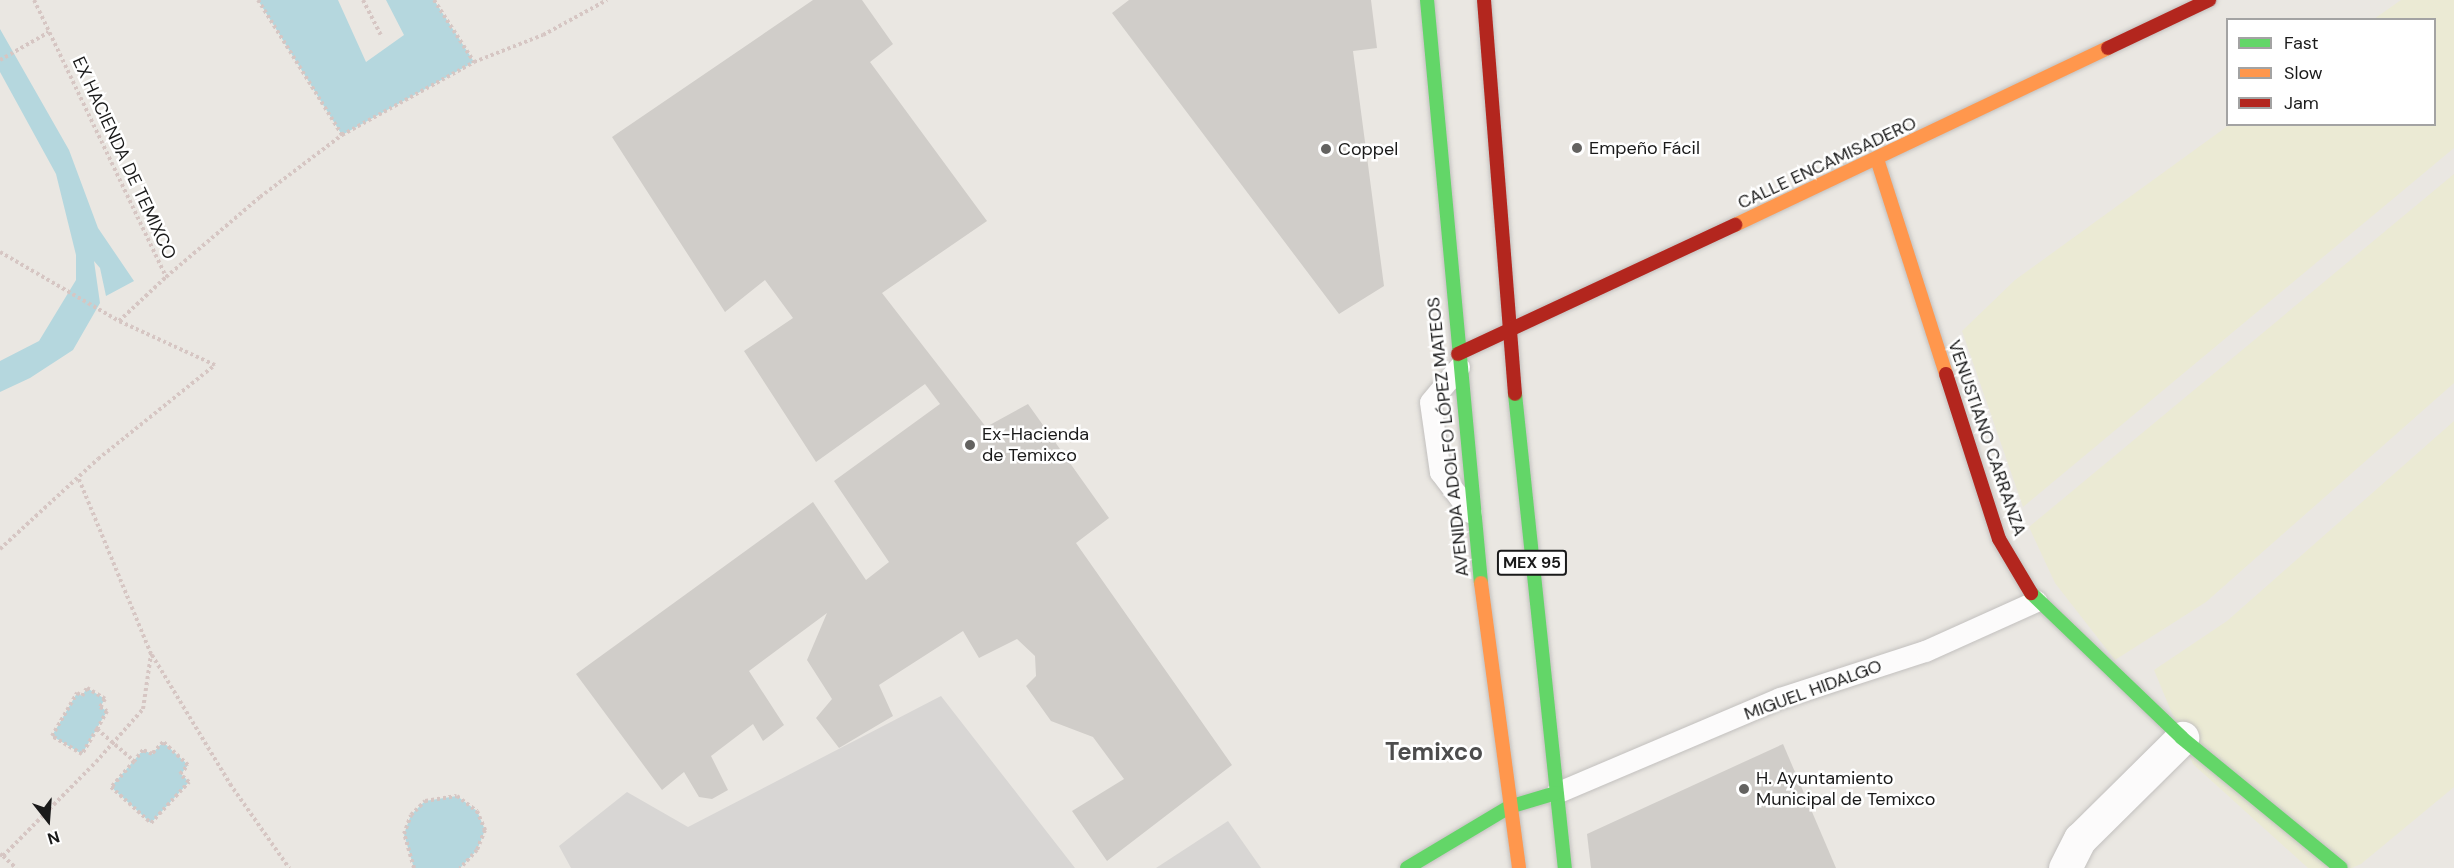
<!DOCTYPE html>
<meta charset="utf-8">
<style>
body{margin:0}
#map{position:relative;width:2454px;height:868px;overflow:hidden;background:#eae7e2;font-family:"DM Sans",sans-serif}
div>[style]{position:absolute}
.farmland>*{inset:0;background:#ebead4}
.parking>*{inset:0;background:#d8d6d4}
.water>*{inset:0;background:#b5d7de}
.building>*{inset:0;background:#d0cdc9}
.path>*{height:4px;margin-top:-2px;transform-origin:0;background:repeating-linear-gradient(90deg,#d6c6c3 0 3px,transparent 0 6px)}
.roads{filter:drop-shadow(0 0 2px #c2c0be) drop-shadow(0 0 2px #c2c0be)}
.lane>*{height:21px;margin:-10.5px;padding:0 10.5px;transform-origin:10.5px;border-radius:10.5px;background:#fcfbfb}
.street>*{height:33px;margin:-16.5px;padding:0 16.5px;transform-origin:16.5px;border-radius:16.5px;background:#fcfbfb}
.fast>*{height:14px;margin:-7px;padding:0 7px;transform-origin:7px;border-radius:7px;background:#63d668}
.slow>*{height:14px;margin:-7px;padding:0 7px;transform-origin:7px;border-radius:7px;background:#ff974d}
.jam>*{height:14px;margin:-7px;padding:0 7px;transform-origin:7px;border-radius:7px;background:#b3261e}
.dots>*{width:16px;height:16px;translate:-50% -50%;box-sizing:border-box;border:3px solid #fff;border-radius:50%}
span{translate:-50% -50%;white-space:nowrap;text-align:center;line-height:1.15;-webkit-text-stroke:5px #fff;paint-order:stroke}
.shield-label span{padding:2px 4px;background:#fff;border:2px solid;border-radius:4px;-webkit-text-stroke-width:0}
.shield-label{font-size:16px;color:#1a1a1a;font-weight:700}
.poi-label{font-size:18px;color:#1a1a1a}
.left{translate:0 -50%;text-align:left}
.street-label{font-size:18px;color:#1a1a1a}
.district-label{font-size:24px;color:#4d4d4d;font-weight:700}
.legend{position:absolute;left:2226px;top:18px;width:210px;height:108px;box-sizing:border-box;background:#fff;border:2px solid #a3a3a3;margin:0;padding:8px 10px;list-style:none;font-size:18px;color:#1a1a1a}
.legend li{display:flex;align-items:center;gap:12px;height:30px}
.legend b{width:30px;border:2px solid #a3a3a3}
.north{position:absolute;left:18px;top:790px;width:60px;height:60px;-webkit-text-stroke:4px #fff;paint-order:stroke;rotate:163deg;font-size:16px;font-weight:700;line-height:24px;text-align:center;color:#1a1a1a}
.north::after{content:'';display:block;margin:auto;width:21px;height:27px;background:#1a1a1a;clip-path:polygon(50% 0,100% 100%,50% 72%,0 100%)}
</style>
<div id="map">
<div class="farmland">
<i style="clip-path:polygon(2401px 0,2454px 0,2454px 148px,2023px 507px,1962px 331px,2015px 280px,2229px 125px,2434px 124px,2434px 20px,2374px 19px)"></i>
<i style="clip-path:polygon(2454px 174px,2454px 383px,2206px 602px,2115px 660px,2055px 583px,2029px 527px)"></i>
<i style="clip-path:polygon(2454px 421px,2454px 787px,2361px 864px,2352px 868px,2308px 868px,2193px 764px,2154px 670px,2227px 621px)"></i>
</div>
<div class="parking">
<i style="clip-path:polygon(941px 696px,1075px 868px,571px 868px,559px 846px,627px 792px,688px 827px)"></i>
<i style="clip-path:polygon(1228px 821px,1261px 868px,1156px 868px)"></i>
</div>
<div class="water">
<i style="clip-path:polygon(258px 0,338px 0,366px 62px,404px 35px,386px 0,434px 0,474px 62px,342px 135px)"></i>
<i style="clip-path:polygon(0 29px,69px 150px,98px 228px,134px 281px,106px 296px,100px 268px,94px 261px,100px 303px,73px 350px,30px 378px,0 392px,0 361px,39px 341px,76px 280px,76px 255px,56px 174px,0 72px)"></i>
<i style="clip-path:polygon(87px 688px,105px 699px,100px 707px,107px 711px,82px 754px,52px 736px,77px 693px,82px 696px)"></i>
<i style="clip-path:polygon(163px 742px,188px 765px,181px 774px,189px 782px,151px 823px,111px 787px,143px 750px,152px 754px)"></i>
<i style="clip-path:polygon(457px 796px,477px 811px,485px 830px,477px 850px,460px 868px,414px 868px,404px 834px,411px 815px,425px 801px)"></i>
</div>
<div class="building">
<i style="clip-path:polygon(813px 0,862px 0,893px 44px,870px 62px,987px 221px,882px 293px,986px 427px,1028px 404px,1109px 518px,1076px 543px,1232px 765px,1107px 861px,1072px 811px,1124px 779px,1093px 737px,1051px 721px,1026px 686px,1036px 676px,1035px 656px,1017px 639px,979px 658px,963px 631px,879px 685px,893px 716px,839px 748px,816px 718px,832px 699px,807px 660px,827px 613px,749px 671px,784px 725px,763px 741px,753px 724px,711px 756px,728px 790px,712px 799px,699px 797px,684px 772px,662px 790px,576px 674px,813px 502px,866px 580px,889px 562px,834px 481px,940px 404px,925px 384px,816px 462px,744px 351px,793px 318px,765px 280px,725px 312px,612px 137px)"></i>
<i style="clip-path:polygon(1129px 0,1371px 0,1377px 48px,1353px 51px,1384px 286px,1339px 314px,1112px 13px)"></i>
<i style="clip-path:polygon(1783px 744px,1836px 868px,1591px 868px,1587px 834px)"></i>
</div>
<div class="path">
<i style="left:34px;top:0;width:307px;rotate:64.5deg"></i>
<i style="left:166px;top:277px;width:123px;rotate:-40.4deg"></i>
<i style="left:260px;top:197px;width:103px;rotate:-37.1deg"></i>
<i style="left:342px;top:135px;width:151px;rotate:-28.9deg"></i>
<i style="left:474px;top:62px;width:74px;rotate:-21.4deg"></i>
<i style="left:543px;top:35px;width:73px;rotate:-28.7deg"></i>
<i style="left:258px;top:0;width:159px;rotate:58.1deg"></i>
<i style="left:363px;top:0;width:39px;rotate:63deg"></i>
<i style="left:434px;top:0;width:74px;rotate:57.2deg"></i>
<i style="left:0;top:60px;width:56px;rotate:-29.7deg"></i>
<i style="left:0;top:252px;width:138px;rotate:30.1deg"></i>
<i style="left:0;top:549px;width:133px;rotate:-42.6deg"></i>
<i style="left:98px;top:459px;width:150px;rotate:-38.8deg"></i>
<i style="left:215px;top:365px;width:106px;rotate:-155.4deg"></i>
<i style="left:119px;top:321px;width:64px;rotate:-43.1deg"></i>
<i style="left:152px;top:655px;width:151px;rotate:58.8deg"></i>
<i style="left:230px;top:784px;width:103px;rotate:54.9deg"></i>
<i style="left:97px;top:729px;width:29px;rotate:121deg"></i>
<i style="left:82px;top:754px;width:35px;rotate:-149deg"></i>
<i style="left:52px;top:736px;width:50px;rotate:-59.8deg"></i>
<i style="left:77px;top:693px;width:6px;rotate:31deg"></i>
<i style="left:82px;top:696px;width:9px;rotate:-58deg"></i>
<i style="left:87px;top:688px;width:21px;rotate:31deg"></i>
<i style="left:105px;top:699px;width:9px;rotate:122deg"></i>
<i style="left:100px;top:707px;width:8px;rotate:30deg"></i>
<i style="left:107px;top:711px;width:21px;rotate:119deg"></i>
<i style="left:97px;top:729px;width:49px;rotate:40.9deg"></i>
<i style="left:134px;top:761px;width:35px;rotate:131deg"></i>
<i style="left:111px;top:787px;width:54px;rotate:42deg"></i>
<i style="left:151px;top:823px;width:56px;rotate:-47.2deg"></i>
<i style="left:189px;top:782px;width:12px;rotate:-138deg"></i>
<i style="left:180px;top:774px;width:12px;rotate:-48deg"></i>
<i style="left:188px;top:765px;width:34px;rotate:-137deg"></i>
<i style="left:163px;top:742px;width:16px;rotate:133deg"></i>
<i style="left:152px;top:754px;width:10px;rotate:-156deg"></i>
<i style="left:143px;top:750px;width:14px;rotate:129deg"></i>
<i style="left:0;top:854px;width:4px;rotate:34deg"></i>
<i style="left:3px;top:856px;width:132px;rotate:-45.3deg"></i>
<i style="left:96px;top:762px;width:71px;rotate:-48.4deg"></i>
<i style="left:143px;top:709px;width:56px;rotate:-81.7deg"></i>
<i style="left:151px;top:654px;width:191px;rotate:-112.4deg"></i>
<i style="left:3px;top:856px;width:18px;rotate:43deg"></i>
<i style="left:414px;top:868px;width:35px;rotate:-106deg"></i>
<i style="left:404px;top:834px;width:20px;rotate:-70deg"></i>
<i style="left:411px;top:815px;width:20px;rotate:-45deg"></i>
<i style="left:425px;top:801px;width:32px;rotate:-9deg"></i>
<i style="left:457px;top:796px;width:25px;rotate:37deg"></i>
<i style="left:477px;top:811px;width:21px;rotate:67deg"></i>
<i style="left:485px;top:830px;width:22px;rotate:112deg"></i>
<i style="left:477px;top:850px;width:25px;rotate:133deg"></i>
</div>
<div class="roads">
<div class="lane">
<i style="left:1459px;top:367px;width:45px;rotate:129.6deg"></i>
<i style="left:1430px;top:402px;width:71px;rotate:81.9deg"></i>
<i style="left:1440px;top:472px;width:51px;rotate:52.9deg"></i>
<i style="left:1556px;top:793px;width:243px;rotate:-23deg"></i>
<i style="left:1780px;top:698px;width:152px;rotate:-18deg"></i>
<i style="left:1925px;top:651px;width:122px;rotate:-24.2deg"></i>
</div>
<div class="street">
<i style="left:2065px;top:868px;width:33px;rotate:-63deg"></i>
<i style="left:2080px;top:839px;width:144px;rotate:-44.7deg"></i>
</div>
<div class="fast">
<i style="left:1427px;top:0;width:585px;rotate:84.71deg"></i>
<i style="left:1515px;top:394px;width:477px;rotate:84deg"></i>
<i style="left:2031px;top:593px;width:209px;rotate:43.8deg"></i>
<i style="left:2182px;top:738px;width:205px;rotate:39.3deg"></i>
<i style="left:1407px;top:868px;width:119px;rotate:-30.9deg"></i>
<i style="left:1509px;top:807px;width:49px;rotate:-16.6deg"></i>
</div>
<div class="slow">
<i style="left:1877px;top:159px;width:226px;rotate:72.2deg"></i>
<i style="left:1735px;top:225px;width:413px;rotate:-25.4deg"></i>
<i style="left:1481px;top:583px;width:288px;rotate:82.4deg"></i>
</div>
<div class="jam">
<i style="left:1484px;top:0;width:395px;rotate:85.5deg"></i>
<i style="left:2108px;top:48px;width:112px;rotate:-25.4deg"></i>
<i style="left:1458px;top:354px;width:306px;rotate:-25deg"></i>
<i style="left:1946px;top:374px;width:173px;rotate:72.2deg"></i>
<i style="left:1999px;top:539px;width:63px;rotate:59.3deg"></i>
</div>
</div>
<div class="dots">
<i style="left:1577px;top:148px;background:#636260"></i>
<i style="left:1326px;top:149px;background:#636260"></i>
<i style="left:970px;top:445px;background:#636260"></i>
<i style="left:1744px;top:789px;background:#636260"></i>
</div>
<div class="shield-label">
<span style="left:1532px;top:563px">MEX 95</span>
</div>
<div class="poi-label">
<span class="left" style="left:1589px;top:148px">Empeño Fácil</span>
<span class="left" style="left:1338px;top:149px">Coppel</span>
<span class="left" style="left:982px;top:445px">Ex-Hacienda<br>de Temixco</span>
<span class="left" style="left:1756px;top:789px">H. Ayuntamiento<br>Municipal de Temixco</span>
</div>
<div class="street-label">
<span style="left:124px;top:158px;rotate:65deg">EX HACIENDA DE TEMIXCO</span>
<span style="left:1827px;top:163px;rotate:-25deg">CALLE ENCAMISADERO</span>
<span style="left:1448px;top:437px;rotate:-96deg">AVENIDA ADOLFO LÓPEZ MATEOS</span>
<span style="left:1987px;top:438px;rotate:71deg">VENUSTIANO CARRANZA</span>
<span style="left:1813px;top:690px;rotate:-20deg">MIGUEL HIDALGO</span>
</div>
<div class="district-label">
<span style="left:1434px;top:752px">Temixco</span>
</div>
<ul class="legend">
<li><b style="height:8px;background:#63d668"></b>Fast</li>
<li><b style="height:8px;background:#ff974d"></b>Slow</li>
<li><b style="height:8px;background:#b3261e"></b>Jam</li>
</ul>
<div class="north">N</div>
</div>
